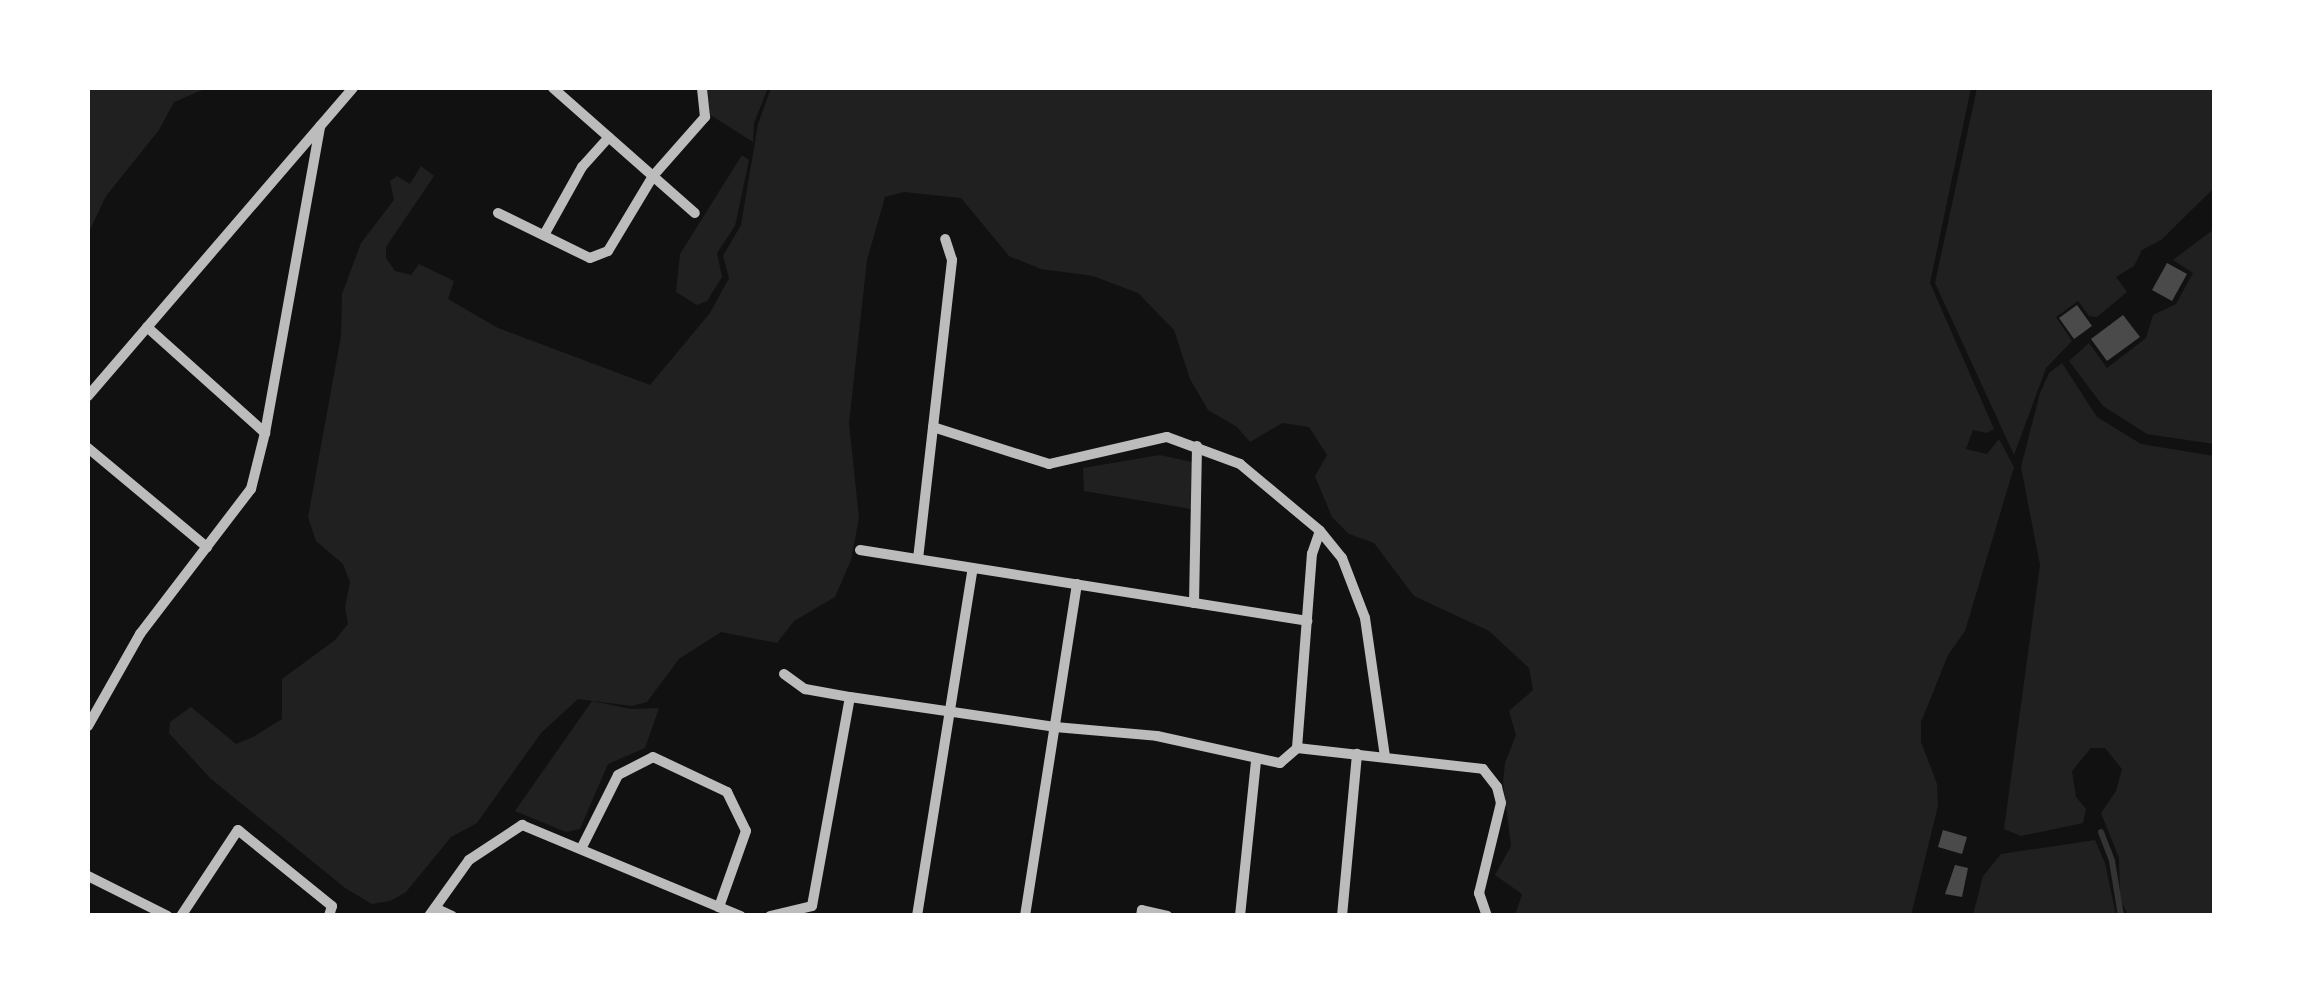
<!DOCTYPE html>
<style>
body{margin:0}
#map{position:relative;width:2302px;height:1003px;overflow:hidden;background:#111;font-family:"Public Sans",sans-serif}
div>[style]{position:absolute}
.green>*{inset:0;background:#202020}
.stream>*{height:6px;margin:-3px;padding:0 3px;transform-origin:3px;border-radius:3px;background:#333}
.building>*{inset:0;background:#4a4a4a}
.minor>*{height:10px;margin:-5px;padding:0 5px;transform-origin:5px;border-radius:5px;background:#bcbcbc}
span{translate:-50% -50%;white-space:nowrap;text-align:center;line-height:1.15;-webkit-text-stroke:10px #fff;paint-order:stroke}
.frame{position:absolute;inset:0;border:90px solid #fff;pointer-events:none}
</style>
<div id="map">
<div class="green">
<i style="clip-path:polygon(88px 88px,207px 88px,174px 102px,159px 130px,106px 196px,88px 234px)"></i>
<i style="clip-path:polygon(708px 88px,768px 88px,754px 123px,753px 142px,709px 114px)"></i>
<i style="clip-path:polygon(771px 88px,1971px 88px,1930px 283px,1994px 429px,1987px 433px,1973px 430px,1966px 449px,1987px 454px,1999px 439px,2014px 467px,1965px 631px,1948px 655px,1921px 722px,1921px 742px,1937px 784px,1938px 806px,1911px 915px,1515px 915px,1522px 894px,1495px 875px,1511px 846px,1503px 782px,1505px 763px,1516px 735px,1509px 711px,1533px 690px,1529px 668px,1489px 631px,1414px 596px,1374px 543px,1349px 534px,1332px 517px,1315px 476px,1327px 455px,1309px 427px,1282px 423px,1250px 442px,1237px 427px,1208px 410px,1190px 379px,1174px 330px,1138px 293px,1093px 276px,1041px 269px,1009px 256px,961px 198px,904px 192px,885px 197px,867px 260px,849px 423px,859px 518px,851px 560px,835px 597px,794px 621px,777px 643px,721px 632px,679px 659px,647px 702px,632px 706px,578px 699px,541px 733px,477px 823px,451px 837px,406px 892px,390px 901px,372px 904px,345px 888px,210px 778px,169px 733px,170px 722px,191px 707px,236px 744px,253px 737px,282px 719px,282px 679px,335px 640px,348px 624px,345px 607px,350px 582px,343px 564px,316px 541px,308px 517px,341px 336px,342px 294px,361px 243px,394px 200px,390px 181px,397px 176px,410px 184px,421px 166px,434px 176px,386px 247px,386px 258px,395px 271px,411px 275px,419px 264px,454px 281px,448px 299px,498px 328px,650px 385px,710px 313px,729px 278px,723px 256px,741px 225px,758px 124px)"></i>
<i style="clip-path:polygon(1977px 88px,2214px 88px,2214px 188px,2161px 240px,2142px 250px,2134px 266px,2116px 277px,2127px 292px,2097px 317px,2089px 316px,2078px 301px,2056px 317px,2072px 341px,2046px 368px,2014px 455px,1935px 283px)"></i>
<i style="clip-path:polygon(742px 155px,749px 160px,735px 226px,717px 253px,722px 277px,707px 301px,697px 305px,676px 292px,680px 254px)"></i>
<i style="clip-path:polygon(2214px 229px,2214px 444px,2147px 434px,2103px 406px,2069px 361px,2089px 343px,2107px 368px,2146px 338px,2153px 315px,2176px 304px,2193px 273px,2173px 260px)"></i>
<i style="clip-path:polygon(2062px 363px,2097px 417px,2141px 444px,2214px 456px,2214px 915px,2128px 915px,2120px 899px,2119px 858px,2101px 813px,2116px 791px,2122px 769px,2105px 748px,2091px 748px,2072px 771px,2076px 797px,2086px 809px,2083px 823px,2021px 836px,2004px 829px,2040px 565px,2021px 467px,2040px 393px,2049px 373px)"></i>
<i style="clip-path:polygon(1160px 455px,1192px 462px,1191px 509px,1084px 491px,1083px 468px)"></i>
<i style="clip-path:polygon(592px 701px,631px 709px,659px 708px,645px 748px,608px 764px,580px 829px,566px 832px,515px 811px)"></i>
<i style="clip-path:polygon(2095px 840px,2105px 863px,2116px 915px,1973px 915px,1983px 876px,2001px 854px)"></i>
</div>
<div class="stream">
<i style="left:2101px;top:832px;width:31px;rotate:69deg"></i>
<i style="left:2112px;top:861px;width:56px;rotate:80.7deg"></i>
</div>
<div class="building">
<i style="clip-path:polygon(2167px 263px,2187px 274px,2172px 301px,2152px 290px)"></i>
<i style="clip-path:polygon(2077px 305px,2092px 326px,2074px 339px,2059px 318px)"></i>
<i style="clip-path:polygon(2123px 315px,2140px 337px,2107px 361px,2091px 339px)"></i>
<i style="clip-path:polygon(1943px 830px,1967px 837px,1962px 854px,1938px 847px)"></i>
<i style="clip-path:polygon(1955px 865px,1968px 868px,1962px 897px,1945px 894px)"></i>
</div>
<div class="minor">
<i style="left:553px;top:88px;width:189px;rotate:41.4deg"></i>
<i style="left:498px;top:213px;width:102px;rotate:26.1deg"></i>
<i style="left:590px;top:258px;width:19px;rotate:-21deg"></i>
<i style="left:608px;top:251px;width:87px;rotate:-59deg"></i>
<i style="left:653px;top:176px;width:79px;rotate:-48.6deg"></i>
<i style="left:705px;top:117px;width:29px;rotate:-96deg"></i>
<i style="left:544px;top:235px;width:78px;rotate:-60.8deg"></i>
<i style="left:582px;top:167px;width:40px;rotate:-48deg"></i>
<i style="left:147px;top:327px;width:159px;rotate:41.9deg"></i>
<i style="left:88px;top:396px;width:406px;rotate:-49.3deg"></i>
<i style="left:933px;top:427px;width:122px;rotate:17.7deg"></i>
<i style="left:1049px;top:464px;width:121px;rotate:-12.9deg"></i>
<i style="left:1167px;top:437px;width:78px;rotate:20.3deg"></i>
<i style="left:1240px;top:464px;width:104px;rotate:39.9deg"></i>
<i style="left:1320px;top:531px;width:35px;rotate:51deg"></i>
<i style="left:1342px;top:558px;width:64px;rotate:69deg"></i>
<i style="left:1365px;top:618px;width:139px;rotate:81.8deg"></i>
<i style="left:88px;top:448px;width:155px;rotate:39.8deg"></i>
<i style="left:860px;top:550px;width:453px;rotate:9deg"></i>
<i style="left:918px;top:559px;width:301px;rotate:-83.5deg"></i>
<i style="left:952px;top:260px;width:22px;rotate:-108deg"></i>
<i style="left:1194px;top:603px;width:157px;rotate:-88.9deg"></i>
<i style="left:784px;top:674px;width:26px;rotate:36deg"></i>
<i style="left:805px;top:689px;width:46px;rotate:10.1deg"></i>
<i style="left:88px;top:726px;width:106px;rotate:-60.5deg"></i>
<i style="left:140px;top:634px;width:183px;rotate:-52.6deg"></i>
<i style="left:251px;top:489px;width:58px;rotate:-76deg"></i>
<i style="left:265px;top:433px;width:312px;rotate:-79.8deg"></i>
<i style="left:1297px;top:748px;width:187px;rotate:6.4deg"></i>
<i style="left:1483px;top:769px;width:23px;rotate:52deg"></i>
<i style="left:1497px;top:787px;width:16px;rotate:76deg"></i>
<i style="left:1501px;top:803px;width:93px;rotate:103.7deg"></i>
<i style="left:1479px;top:893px;width:24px;rotate:71deg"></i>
<i style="left:582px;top:847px;width:80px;rotate:-63.4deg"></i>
<i style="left:618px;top:775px;width:39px;rotate:-27deg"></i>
<i style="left:653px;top:757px;width:82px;rotate:25.3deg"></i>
<i style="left:727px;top:792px;width:43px;rotate:64deg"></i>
<i style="left:746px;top:831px;width:81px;rotate:109.6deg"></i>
<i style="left:88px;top:876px;width:89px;rotate:26.6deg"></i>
<i style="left:435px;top:908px;width:19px;rotate:25deg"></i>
<i style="left:181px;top:916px;width:103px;rotate:-56.5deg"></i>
<i style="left:238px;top:830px;width:121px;rotate:39deg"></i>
<i style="left:332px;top:906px;width:10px;rotate:107deg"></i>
<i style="left:429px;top:916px;width:69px;rotate:-54.5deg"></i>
<i style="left:469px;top:860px;width:64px;rotate:-33.4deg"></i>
<i style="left:522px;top:825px;width:237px;rotate:22.6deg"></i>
<i style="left:770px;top:916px;width:43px;rotate:-13.4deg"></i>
<i style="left:812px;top:906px;width:212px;rotate:-79.7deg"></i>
<i style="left:850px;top:697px;width:207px;rotate:8.3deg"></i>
<i style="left:1055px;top:727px;width:102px;rotate:5deg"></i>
<i style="left:1157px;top:736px;width:126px;rotate:12.4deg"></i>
<i style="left:1280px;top:763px;width:23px;rotate:-41deg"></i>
<i style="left:1297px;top:748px;width:195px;rotate:-85.6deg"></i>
<i style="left:1312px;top:554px;width:24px;rotate:-71deg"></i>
<i style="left:917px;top:916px;width:352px;rotate:-80.9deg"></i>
<i style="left:1025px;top:916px;width:336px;rotate:-81.1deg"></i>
<i style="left:1141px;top:916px;width:6px;rotate:-81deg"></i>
<i style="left:1142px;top:910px;width:26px;rotate:13deg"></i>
<i style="left:1240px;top:916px;width:157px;rotate:-84.1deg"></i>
<i style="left:1342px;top:916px;width:163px;rotate:-84.7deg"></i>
</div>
<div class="frame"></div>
</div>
